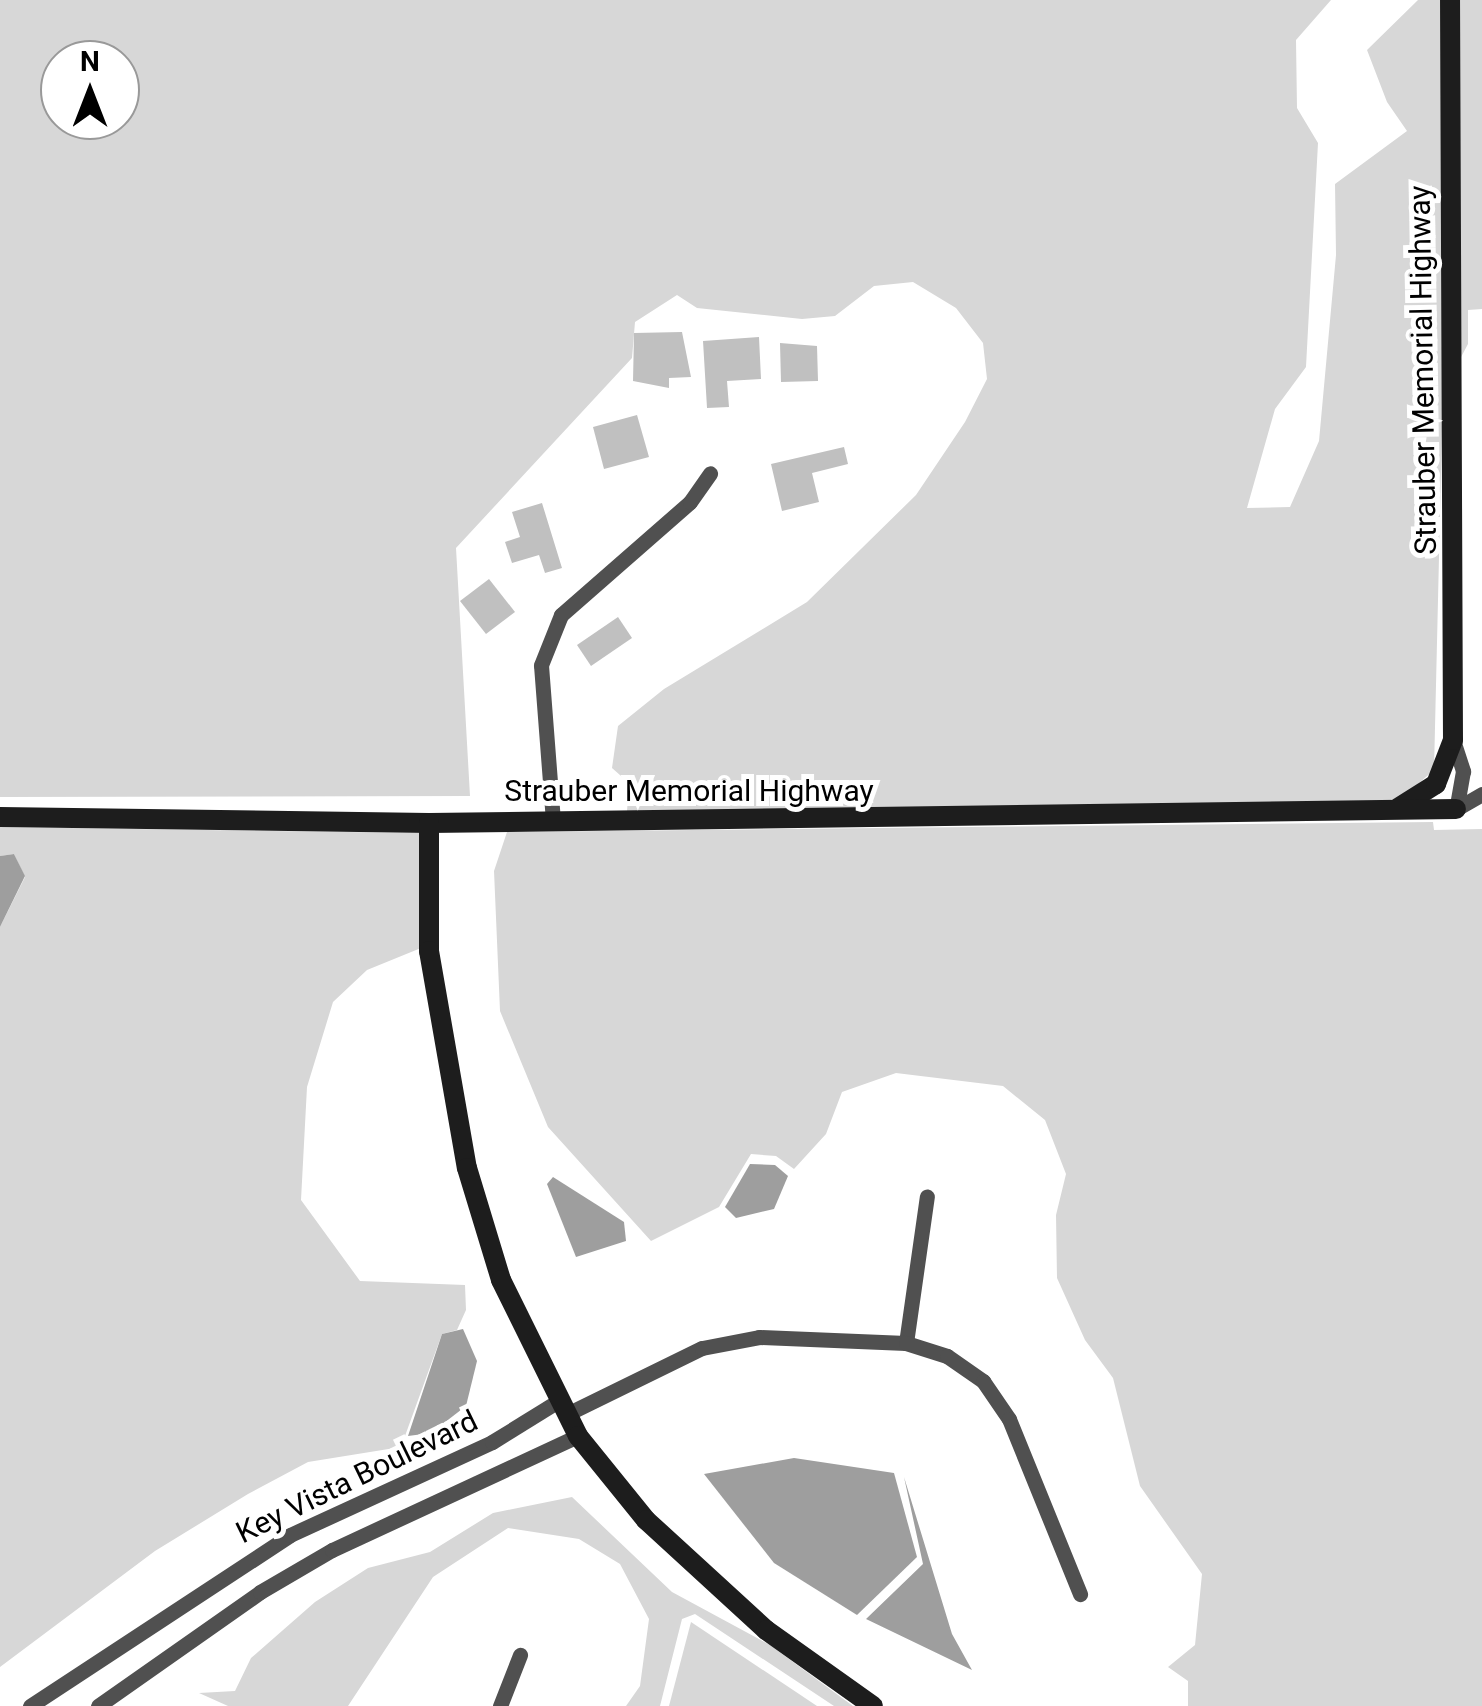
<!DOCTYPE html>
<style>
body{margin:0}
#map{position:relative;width:1482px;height:1706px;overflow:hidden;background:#fff;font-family:Roboto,sans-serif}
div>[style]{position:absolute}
.green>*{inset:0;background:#d7d7d7}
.water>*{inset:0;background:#9e9e9e}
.building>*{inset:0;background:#c0c0c0}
.street>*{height:15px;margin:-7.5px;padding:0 7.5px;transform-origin:7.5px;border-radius:7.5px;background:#505050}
.secondary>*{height:20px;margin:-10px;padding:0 10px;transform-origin:10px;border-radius:10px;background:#1d1d1d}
span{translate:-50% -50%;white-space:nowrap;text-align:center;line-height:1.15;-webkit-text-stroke:10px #fff;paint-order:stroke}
.street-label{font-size:30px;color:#000}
.north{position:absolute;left:40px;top:40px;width:100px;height:100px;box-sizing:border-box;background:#fff;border:2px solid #999;border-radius:50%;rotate:0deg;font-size:28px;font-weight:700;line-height:40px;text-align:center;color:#000}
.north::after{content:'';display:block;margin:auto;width:35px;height:45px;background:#000;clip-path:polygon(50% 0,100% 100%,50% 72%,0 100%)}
</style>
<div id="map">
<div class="green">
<i style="clip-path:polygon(evenodd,0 0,1331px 0,1296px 40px,1297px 108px,1318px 143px,1306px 367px,1275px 409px,1247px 508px,1290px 507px,1319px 441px,1336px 255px,1335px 184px,1407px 131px,1387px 102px,1367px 50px,1418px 0,1441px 0,1443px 387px,1434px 770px,1404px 796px,1377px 804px,627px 811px,629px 783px,612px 768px,618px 726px,664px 689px,807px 602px,916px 495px,965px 422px,987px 379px,983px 343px,956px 308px,913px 282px,874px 286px,835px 316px,802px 319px,697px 308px,677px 295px,635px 322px,632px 358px,456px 548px,470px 796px,0 797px,0 0,60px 60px,120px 60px,120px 120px,60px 120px,60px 60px)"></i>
<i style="clip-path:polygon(1458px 0,1482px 0,1482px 309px,1468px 310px,1468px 344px,1460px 359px)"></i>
<i style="clip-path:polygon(1433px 822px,1434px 830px,1482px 829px,1482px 1706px,1188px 1706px,1188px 1681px,1168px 1667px,1195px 1645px,1202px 1574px,1140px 1486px,1113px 1378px,1085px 1340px,1057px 1278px,1056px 1215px,1066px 1174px,1045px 1120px,1003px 1086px,896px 1073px,842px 1092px,826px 1134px,794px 1169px,776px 1156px,751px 1154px,719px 1207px,651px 1241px,548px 1127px,500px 1011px,494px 871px,507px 832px)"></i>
<i style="clip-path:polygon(0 827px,420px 833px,421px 948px,367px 970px,333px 1002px,307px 1087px,301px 1200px,360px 1281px,465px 1285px,466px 1310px,457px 1330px,442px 1334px,401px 1447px,308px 1462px,248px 1494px,155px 1551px,0 1667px,0 927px,25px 877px,14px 854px,0 856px)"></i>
<i style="clip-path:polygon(572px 1497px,672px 1592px,770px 1645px,853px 1706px,834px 1706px,695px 1614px,682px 1619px,660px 1706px,626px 1706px,640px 1686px,649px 1619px,620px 1564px,579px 1539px,508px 1528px,433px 1577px,348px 1706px,228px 1706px,199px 1693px,235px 1691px,251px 1658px,315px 1602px,368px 1568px,430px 1552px,493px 1513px)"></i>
<i style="clip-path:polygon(691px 1622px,817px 1706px,669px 1706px)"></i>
</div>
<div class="water">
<i style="clip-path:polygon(14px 854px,25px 876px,0 927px,0 856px)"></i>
<i style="clip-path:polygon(750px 1164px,775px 1165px,788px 1176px,774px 1209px,736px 1218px,725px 1207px)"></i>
<i style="clip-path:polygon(553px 1177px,624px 1222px,626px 1241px,576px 1257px,547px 1184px)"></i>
<i style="clip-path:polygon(463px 1329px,477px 1361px,466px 1406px,431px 1433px,408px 1436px,442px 1334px)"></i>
<i style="clip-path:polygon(794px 1458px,894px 1473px,917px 1557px,857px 1615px,774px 1563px,704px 1474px)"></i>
<i style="clip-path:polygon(904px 1477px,952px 1634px,972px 1670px,866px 1619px,923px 1564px)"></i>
</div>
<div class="building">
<i style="clip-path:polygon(682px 332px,691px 377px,669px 378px,669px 388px,633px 381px,634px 333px)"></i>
<i style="clip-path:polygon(759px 337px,761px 379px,727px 381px,729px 407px,707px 408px,703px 341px)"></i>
<i style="clip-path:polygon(780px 343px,817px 346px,818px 381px,781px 382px)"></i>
<i style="clip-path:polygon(637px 415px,649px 457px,604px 469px,593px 427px)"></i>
<i style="clip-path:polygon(844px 447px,848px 464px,812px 473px,819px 502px,782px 511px,771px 464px)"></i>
<i style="clip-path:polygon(542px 503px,562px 568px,545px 573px,539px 555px,512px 563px,505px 542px,520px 537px,512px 512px)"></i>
<i style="clip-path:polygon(489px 579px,515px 612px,486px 634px,460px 601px)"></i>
<i style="clip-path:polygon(618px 617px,632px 638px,591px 666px,577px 645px)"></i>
</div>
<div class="street">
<i style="left:1453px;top:740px;width:33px;rotate:72deg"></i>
<i style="left:1463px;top:771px;width:39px;rotate:100deg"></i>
<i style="left:1456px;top:809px;width:30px;rotate:-30deg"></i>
<i style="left:553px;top:821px;width:156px;rotate:-94.4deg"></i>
<i style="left:541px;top:665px;width:54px;rotate:-68.2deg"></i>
<i style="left:561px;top:615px;width:171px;rotate:-41.2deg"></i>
<i style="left:690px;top:502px;width:35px;rotate:-55deg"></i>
<i style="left:906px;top:1343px;width:148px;rotate:-81.9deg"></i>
<i style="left:567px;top:1414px;width:150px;rotate:-26.1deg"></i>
<i style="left:702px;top:1348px;width:58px;rotate:-10.9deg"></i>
<i style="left:759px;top:1337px;width:147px;rotate:2.3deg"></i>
<i style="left:906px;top:1343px;width:43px;rotate:17.6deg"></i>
<i style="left:947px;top:1356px;width:44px;rotate:34.8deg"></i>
<i style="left:983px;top:1381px;width:46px;rotate:55.6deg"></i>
<i style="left:1009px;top:1419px;width:189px;rotate:67.9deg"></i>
<i style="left:30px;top:1706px;width:311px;rotate:-33.3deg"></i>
<i style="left:290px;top:1535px;width:222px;rotate:-24.7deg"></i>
<i style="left:492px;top:1442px;width:80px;rotate:-31.7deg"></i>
<i style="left:98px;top:1706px;width:198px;rotate:-35.1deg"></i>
<i style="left:260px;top:1592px;width:83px;rotate:-30.3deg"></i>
<i style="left:332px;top:1550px;width:271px;rotate:-24.9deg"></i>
<i style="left:500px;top:1706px;width:55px;rotate:-68.6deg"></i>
</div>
<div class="secondary">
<i style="left:1398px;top:808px;width:45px;rotate:-32.3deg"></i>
<i style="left:1436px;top:784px;width:47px;rotate:-68.9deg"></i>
<i style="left:1453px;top:740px;width:740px;rotate:-90.23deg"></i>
<i style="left:0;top:817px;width:429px;rotate:0.8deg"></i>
<i style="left:429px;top:823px;width:1027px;rotate:-0.78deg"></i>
<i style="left:429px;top:823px;width:128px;rotate:90deg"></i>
<i style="left:429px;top:951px;width:220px;rotate:80.1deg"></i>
<i style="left:467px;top:1168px;width:117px;rotate:73.1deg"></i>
<i style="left:501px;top:1280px;width:174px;rotate:63.7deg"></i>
<i style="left:578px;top:1436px;width:108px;rotate:51deg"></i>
<i style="left:646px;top:1520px;width:163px;rotate:42.5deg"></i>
<i style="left:766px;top:1630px;width:131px;rotate:35.4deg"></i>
</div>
<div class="street-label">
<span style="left:1423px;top:370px;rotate:-91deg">Strauber Memorial Highway</span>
<span style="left:689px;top:791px">Strauber Memorial Highway</span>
<span style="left:357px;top:1477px;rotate:-26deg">Key Vista Boulevard</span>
</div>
<div class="north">N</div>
</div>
